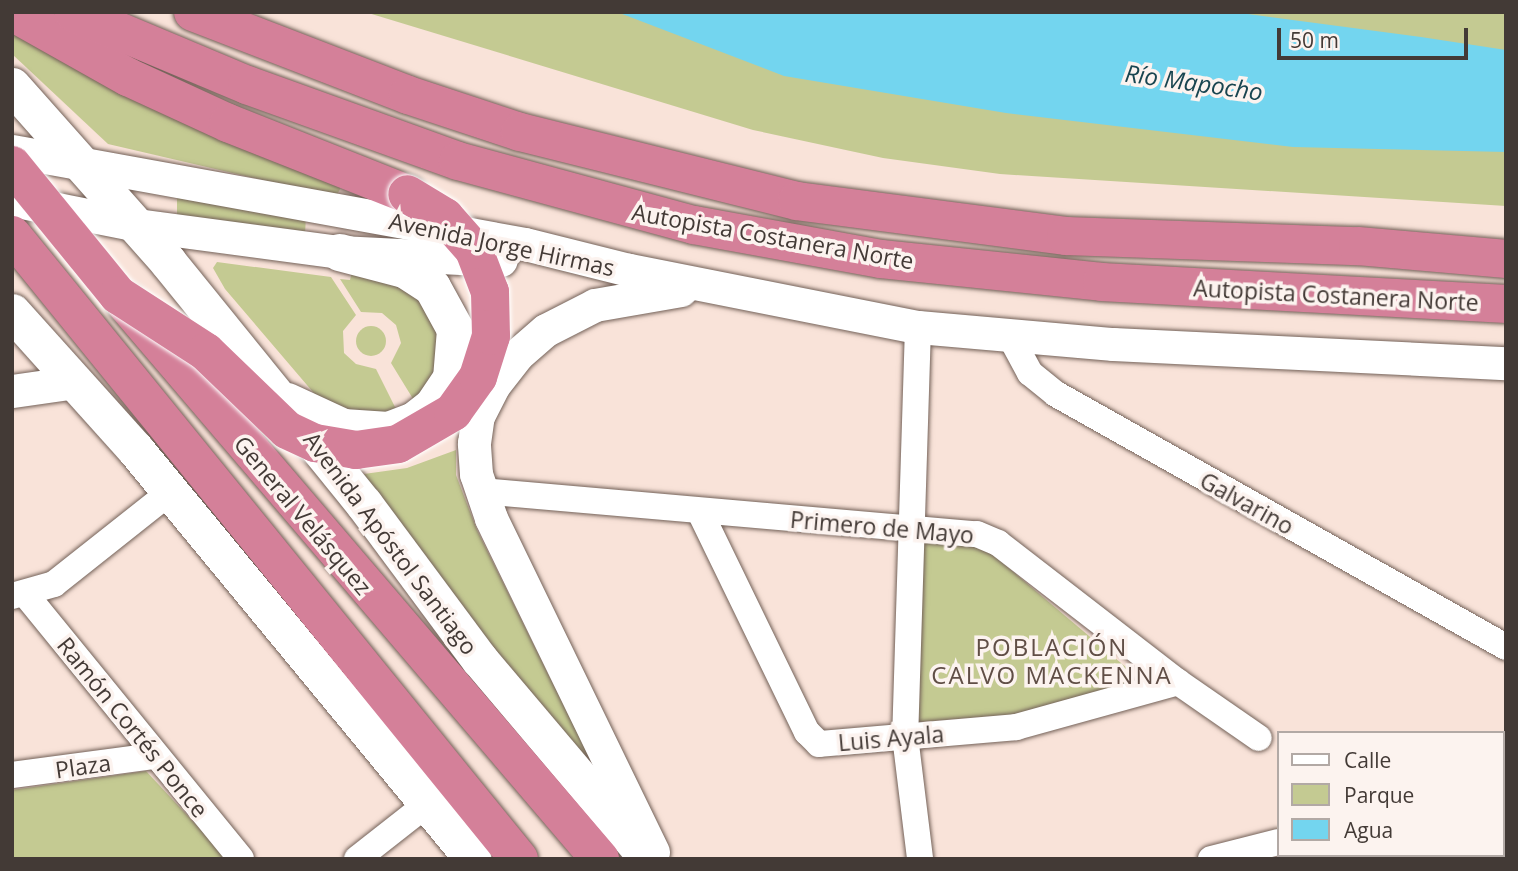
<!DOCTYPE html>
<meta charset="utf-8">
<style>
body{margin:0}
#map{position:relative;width:1518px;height:871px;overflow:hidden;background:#f9e3d9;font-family:"Open Sans",sans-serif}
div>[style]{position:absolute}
.green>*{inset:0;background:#c4ca92}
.round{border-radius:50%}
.water>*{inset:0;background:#73d5ef}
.roads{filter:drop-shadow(0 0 2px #736158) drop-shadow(0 0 2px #736158)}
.minor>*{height:26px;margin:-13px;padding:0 13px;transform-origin:13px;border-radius:13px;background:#fff}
.tertiary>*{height:33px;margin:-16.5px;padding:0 16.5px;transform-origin:16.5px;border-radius:16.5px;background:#fff}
.secondary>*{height:37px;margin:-18.5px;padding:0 18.5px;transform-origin:18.5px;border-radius:18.5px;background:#fff}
.motorway>*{height:38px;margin:-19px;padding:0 19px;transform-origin:19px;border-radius:19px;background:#d48099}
.bridges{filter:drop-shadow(0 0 2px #fff) drop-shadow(0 0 2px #fff)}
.motorway-bridge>*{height:38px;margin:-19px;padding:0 19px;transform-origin:19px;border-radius:19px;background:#d48099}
span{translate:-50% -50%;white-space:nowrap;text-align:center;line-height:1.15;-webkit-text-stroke:7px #fcf3ef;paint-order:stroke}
.street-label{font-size:23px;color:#433a36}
.water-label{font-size:24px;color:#194550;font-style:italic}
.neighbourhood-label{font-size:24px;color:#604e46;letter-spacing:2px}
.frame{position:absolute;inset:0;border:14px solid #433a36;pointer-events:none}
.legend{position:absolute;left:1277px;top:731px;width:228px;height:126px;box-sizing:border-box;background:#fcf3ef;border:2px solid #b2a9a5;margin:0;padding:9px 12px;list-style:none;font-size:21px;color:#433a36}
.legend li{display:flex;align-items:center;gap:14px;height:35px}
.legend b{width:35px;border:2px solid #b2a9a5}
.scale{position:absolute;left:1277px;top:28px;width:191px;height:32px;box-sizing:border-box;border:4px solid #433a36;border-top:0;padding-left:9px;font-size:21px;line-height:24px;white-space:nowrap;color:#433a36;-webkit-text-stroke:5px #fcf3ef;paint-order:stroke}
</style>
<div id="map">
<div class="green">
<i style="clip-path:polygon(365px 12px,1506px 12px,1506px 206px,1000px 174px,883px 158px,753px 130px)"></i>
<i style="clip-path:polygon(12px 25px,341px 187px,336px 197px,108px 144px,12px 54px)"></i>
<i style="clip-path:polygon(177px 197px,306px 215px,305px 234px,177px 217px)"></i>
<i style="clip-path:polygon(217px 262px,331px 277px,356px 315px,343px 331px,344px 353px,356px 364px,376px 369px,400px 417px,330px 412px,225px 289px,213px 268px)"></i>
<i style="clip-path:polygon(352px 271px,390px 279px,421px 294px,446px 346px,418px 407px,391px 363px,401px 343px,396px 325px,382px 313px,361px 312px,340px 279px,350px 280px)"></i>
<i class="round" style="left:356px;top:326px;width:30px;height:30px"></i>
<i style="clip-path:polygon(456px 450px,456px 475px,477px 530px,600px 779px,438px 585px,364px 474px,407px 468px)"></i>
<i style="clip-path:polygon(923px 540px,978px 542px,1134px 674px,1127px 685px,1033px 713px,919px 722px)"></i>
<i style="clip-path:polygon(146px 771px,228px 859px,12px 859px,12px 790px)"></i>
</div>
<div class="water">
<i style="clip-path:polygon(617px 12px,1233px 12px,1421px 37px,1506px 50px,1506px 152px,1293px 147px,1006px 113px,784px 76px)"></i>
</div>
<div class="roads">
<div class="minor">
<i style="left:918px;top:327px;width:409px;rotate:91.8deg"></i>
<i style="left:905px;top:736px;width:124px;rotate:83deg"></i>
<i style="left:1010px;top:336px;width:42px;rotate:61.6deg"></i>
<i style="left:1030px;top:373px;width:33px;rotate:39deg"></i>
<i style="left:1056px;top:394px;width:516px;rotate:29.35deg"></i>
<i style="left:481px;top:491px;width:498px;rotate:5deg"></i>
<i style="left:977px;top:534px;width:23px;rotate:23deg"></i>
<i style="left:998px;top:543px;width:227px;rotate:37.7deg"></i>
<i style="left:1178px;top:682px;width:98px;rotate:34.7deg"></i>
<i style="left:700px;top:512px;width:245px;rotate:64.1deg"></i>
<i style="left:807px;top:732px;width:17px;rotate:45deg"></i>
<i style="left:819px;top:744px;width:198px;rotate:-4.9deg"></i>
<i style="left:1016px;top:727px;width:168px;rotate:-15.5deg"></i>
<i style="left:26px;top:595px;width:340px;rotate:50.8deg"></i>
<i style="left:12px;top:596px;width:44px;rotate:-15.9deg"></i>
<i style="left:54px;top:584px;width:148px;rotate:-38.4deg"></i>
<i style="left:12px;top:775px;width:144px;rotate:-7.6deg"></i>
<i style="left:1344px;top:855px;width:6px;rotate:45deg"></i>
<i style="left:357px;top:859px;width:89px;rotate:-38.2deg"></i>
<i style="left:1211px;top:859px;width:69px;rotate:-14.2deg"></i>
</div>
<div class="tertiary">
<i style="left:12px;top:151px;width:521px;rotate:10.28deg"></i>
<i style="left:525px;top:244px;width:107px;rotate:14deg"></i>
<i style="left:629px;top:270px;width:295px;rotate:11.2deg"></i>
<i style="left:918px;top:327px;width:196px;rotate:5deg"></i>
<i style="left:1113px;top:344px;width:393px;rotate:2.8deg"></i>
<i style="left:12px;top:200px;width:127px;rotate:11.3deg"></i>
<i style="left:137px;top:225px;width:204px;rotate:7.6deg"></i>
<i style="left:339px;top:252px;width:162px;rotate:2.8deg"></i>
<i style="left:12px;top:391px;width:64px;rotate:-8.1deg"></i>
<i style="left:653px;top:852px;width:371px;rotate:-115.9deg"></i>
<i style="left:491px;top:518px;width:46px;rotate:-108.8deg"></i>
<i style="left:476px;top:474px;width:31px;rotate:-94deg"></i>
<i style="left:474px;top:443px;width:27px;rotate:-82deg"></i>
<i style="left:478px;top:416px;width:34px;rotate:-63deg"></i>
<i style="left:493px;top:386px;width:39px;rotate:-52deg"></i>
<i style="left:517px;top:355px;width:38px;rotate:-41deg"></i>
<i style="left:546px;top:330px;width:55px;rotate:-27deg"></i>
<i style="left:595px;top:305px;width:87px;rotate:-9.9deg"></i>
</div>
<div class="secondary">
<i style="left:12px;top:86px;width:235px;rotate:48.4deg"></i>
<i style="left:168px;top:262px;width:311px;rotate:51deg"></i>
<i style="left:364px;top:504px;width:194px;rotate:53.4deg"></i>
<i style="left:480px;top:660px;width:260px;rotate:49.8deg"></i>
<i style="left:12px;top:312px;width:184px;rotate:48.1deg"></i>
<i style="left:135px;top:449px;width:531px;rotate:50.5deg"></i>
<i style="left:287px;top:401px;width:62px;rotate:24.9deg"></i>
<i style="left:343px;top:427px;width:45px;rotate:3.8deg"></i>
<i style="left:388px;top:430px;width:28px;rotate:-21deg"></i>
<i style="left:414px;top:420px;width:23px;rotate:-38deg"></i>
<i style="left:432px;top:406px;width:34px;rotate:-56deg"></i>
<i style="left:451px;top:378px;width:49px;rotate:-85.3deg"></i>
<i style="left:455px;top:329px;width:48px;rotate:-118.7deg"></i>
<i style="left:432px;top:287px;width:33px;rotate:-147deg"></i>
<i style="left:404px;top:269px;width:67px;rotate:-165.3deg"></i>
</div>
<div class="motorway">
<i style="left:12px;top:12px;width:133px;rotate:29.3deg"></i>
<i style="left:128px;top:77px;width:110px;rotate:24.7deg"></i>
<i style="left:228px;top:123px;width:193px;rotate:21.6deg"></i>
<i style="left:73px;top:12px;width:189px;rotate:22.8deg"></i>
<i style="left:247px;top:85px;width:224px;rotate:19.8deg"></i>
<i style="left:458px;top:161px;width:245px;rotate:15.2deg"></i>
<i style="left:694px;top:225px;width:190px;rotate:10.3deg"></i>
<i style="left:881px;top:259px;width:222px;rotate:5.9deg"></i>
<i style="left:1102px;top:282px;width:405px;rotate:3.1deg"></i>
<i style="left:193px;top:12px;width:230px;rotate:21.1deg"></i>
<i style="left:408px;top:95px;width:118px;rotate:18.3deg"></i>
<i style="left:520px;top:132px;width:285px;rotate:14deg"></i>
<i style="left:797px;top:201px;width:271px;rotate:7.4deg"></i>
<i style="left:1066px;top:236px;width:292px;rotate:2deg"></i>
<i style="left:1358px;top:246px;width:149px;rotate:5deg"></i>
<i style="left:12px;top:235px;width:804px;rotate:50.91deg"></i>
<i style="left:126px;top:304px;width:730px;rotate:49.5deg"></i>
</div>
</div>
<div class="bridges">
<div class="motorway-bridge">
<i style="left:12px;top:165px;width:168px;rotate:50.8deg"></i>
<i style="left:118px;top:295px;width:105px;rotate:32.9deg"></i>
<i style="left:206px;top:352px;width:112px;rotate:43.9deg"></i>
<i style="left:287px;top:430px;width:31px;rotate:25deg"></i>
<i style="left:315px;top:443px;width:42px;rotate:9.7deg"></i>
<i style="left:356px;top:450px;width:42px;rotate:-8.1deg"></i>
<i style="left:398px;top:444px;width:64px;rotate:-30.2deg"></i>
<i style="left:453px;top:412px;width:43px;rotate:-54.5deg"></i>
<i style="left:478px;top:377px;width:43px;rotate:-72.4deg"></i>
<i style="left:491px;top:336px;width:44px;rotate:-91.3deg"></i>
<i style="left:490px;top:292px;width:45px;rotate:-110.9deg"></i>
<i style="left:474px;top:250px;width:44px;rotate:-131.3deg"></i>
<i style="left:445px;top:217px;width:44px;rotate:-148.8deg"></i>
</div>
</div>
<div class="street-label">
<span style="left:773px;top:236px;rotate:10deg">Autopista Costanera Norte</span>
<span style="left:502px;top:244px;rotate:12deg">Avenida Jorge Hirmas</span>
<span style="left:1336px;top:295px;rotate:3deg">Autopista Costanera Norte</span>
<span style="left:1247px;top:503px;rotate:29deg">Galvarino</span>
<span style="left:303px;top:515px;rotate:50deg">General Velásquez</span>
<span style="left:882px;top:527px;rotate:5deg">Primero de Mayo</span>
<span style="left:391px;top:543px;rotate:53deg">Avenida Apóstol Santiago</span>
<span style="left:133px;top:727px;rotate:51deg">Ramón Cortés Ponce</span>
<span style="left:891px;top:738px;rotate:-5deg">Luis Ayala</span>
<span style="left:83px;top:766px;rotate:-8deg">Plaza</span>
</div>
<div class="water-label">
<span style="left:1194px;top:82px;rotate:8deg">Río Mapocho</span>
</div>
<div class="neighbourhood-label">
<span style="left:1052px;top:661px">POBLACIÓN<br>CALVO MACKENNA</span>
</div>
<div class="frame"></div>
<ul class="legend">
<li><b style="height:9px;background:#fff"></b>Calle</li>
<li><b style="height:19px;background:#c4ca92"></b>Parque</li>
<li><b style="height:19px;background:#73d5ef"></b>Agua</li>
</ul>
<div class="scale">50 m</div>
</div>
